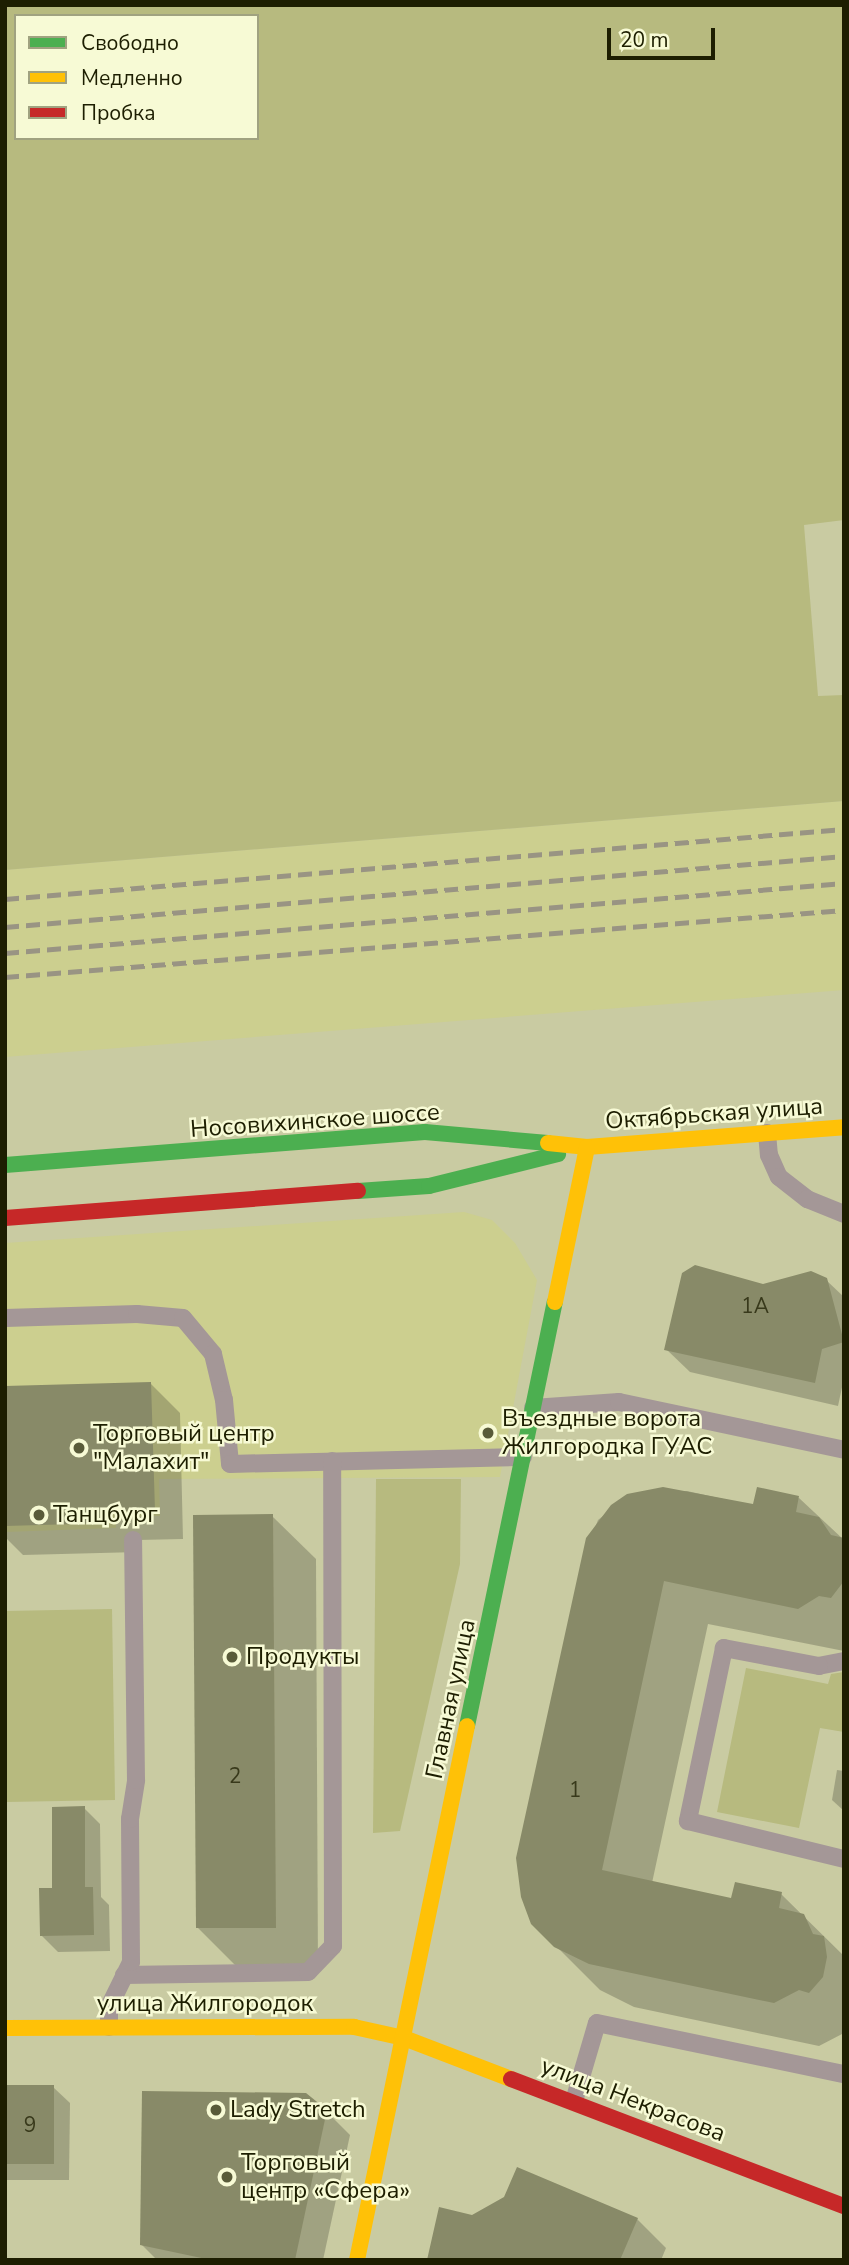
<!DOCTYPE html>
<meta charset="utf-8">
<style>
body{margin:0}
#map{position:relative;width:849px;height:2265px;overflow:hidden;background:#c9cba2;font-family:"Nunito Sans",sans-serif}
div>[style]{position:absolute}
.built>*{inset:0;background:#cccf8f}
.green>*{inset:0;background:#b7ba7f}
.shadow>*{inset:0;background:#0003}
.building>*{inset:0;background:#888a68}
.lane>*{height:18px;margin:-9px;padding:0 9px;transform-origin:9px;border-radius:9px;background:#a49797}
.fast>*{height:16px;margin:-8px;padding:0 8px;transform-origin:8px;border-radius:8px;background:#4caf50}
.slow>*{height:16px;margin:-8px;padding:0 8px;transform-origin:8px;border-radius:8px;background:#ffc107}
.jam>*{height:16px;margin:-8px;padding:0 8px;transform-origin:8px;border-radius:8px;background:#c62828}
.rail>*{height:5px;margin-top:-2.5px;transform-origin:0;background:repeating-linear-gradient(90deg,#999483 0 14px,transparent 0 21px)}
.dots>*{width:19px;height:19px;translate:-50% -50%;box-sizing:border-box;border:4px solid #f7fad5;border-radius:50%}
span{translate:-50% -50%;white-space:nowrap;text-align:center;line-height:1.15;-webkit-text-stroke:5px #f7fad5;paint-order:stroke}
.number-label{font-size:21px;color:#38391b}
.number-label span{-webkit-text-stroke-width:0}
.street-label{font-size:24px;color:#1d1e01}
.poi-label{font-size:24px;color:#1d1e01}
.left{translate:0 -50%;text-align:left}
.frame{position:absolute;inset:0;border:7px solid #1d1e01;pointer-events:none}
.legend{position:absolute;left:14px;top:14px;width:245px;height:126px;box-sizing:border-box;background:#f7fad5;border:2px solid #a0a280;margin:0;padding:9px 12px;list-style:none;font-size:21px;color:#1d1e01}
.legend li{display:flex;align-items:center;gap:14px;height:35px}
.legend b{width:35px;border:2px solid #a0a280}
.scale{position:absolute;left:607px;top:28px;width:108px;height:32px;box-sizing:border-box;border:4px solid #1d1e01;border-top:0;padding-left:9px;font-size:21px;line-height:24px;white-space:nowrap;color:#1d1e01;-webkit-text-stroke:5px #f7fad5;paint-order:stroke}
</style>
<div id="map">
<div class="built">
<i style="clip-path:polygon(844px 801px,844px 990px,5px 1057px,5px 870px)"></i>
<i style="clip-path:polygon(464px 1212px,492px 1220px,515px 1243px,537px 1280px,500px 1477px,159px 1479px,160px 1516px,116px 1517px,116px 1528px,5px 1532px,5px 1243px)"></i>
</div>
<div class="green">
<i style="clip-path:polygon(evenodd,5px 5px,844px 5px,844px 520px,804px 525px,818px 696px,844px 695px,844px 801px,5px 870px,5px 5px,16px 16px,257px 16px,257px 138px,16px 138px,16px 16px)"></i>
<i style="clip-path:polygon(376px 1479px,461px 1479px,460px 1564px,400px 1831px,373px 1833px)"></i>
<i style="clip-path:polygon(112px 1609px,115px 1800px,7px 1802px,5px 1611px)"></i>
<i style="clip-path:polygon(746px 1668px,828px 1684px,831px 1674px,844px 1672px,844px 1732px,820px 1728px,799px 1828px,717px 1812px)"></i>
</div>
<div class="shadow">
<i style="clip-path:polygon(826px 1280px,844px 1297px,844px 1378px,838px 1406px,690px 1372px,666px 1349px,763px 1286px)"></i>
<i style="clip-path:polygon(151px 1384px,180px 1413px,183px 1539px,139px 1540px,139px 1552px,23px 1555px,5px 1537px,5px 1388px)"></i>
<i style="clip-path:polygon(645px 1491px,687px 1491px,755px 1506px,799px 1498px,844px 1540px,844px 1651px,708px 1624px,652px 1883px,732px 1900px,781px 1894px,844px 1956px,844px 2033px,819px 2046px,634px 2007px,600px 1990px,533px 1923px,581px 1563px,598px 1520px,628px 1496px)"></i>
<i style="clip-path:polygon(272px 1516px,316px 1559px,318px 1971px,241px 1971px,198px 1928px)"></i>
<i style="clip-path:polygon(837px 1770px,844px 1771px,844px 1811px,832px 1800px)"></i>
<i style="clip-path:polygon(84px 1808px,100px 1824px,101px 1897px,109px 1905px,110px 1951px,58px 1952px,42px 1936px)"></i>
<i style="clip-path:polygon(5px 2087px,53px 2087px,70px 2103px,69px 2180px,5px 2180px)"></i>
<i style="clip-path:polygon(326px 2111px,350px 2135px,323px 2260px,157px 2260px,141px 2244px)"></i>
<i style="clip-path:polygon(637px 2219px,666px 2248px,661px 2260px,429px 2260px)"></i>
</div>
<div class="building">
<i style="clip-path:polygon(695px 1265px,763px 1284px,811px 1271px,827px 1278px,844px 1342px,822px 1349px,815px 1383px,664px 1350px,682px 1273px)"></i>
<i style="clip-path:polygon(151px 1382px,155px 1511px,110px 1512px,111px 1523px,5px 1526px,5px 1386px)"></i>
<i style="clip-path:polygon(663px 1487px,753px 1504px,757px 1487px,799px 1496px,796px 1512px,819px 1517px,831px 1535px,844px 1538px,844px 1581px,831px 1598px,819px 1596px,798px 1609px,664px 1581px,602px 1870px,731px 1898px,735px 1882px,782px 1892px,779px 1908px,804px 1914px,813px 1934px,824px 1936px,827px 1957px,823px 1977px,809px 1993px,799px 1990px,774px 2003px,589px 1964px,554px 1947px,531px 1924px,521px 1897px,516px 1858px,586px 1538px,611px 1505px,627px 1494px)"></i>
<i style="clip-path:polygon(273px 1514px,276px 1928px,196px 1928px,193px 1515px)"></i>
<i style="clip-path:polygon(85px 1806px,85px 1887px,93px 1887px,94px 1935px,40px 1936px,39px 1888px,52px 1888px,52px 1807px)"></i>
<i style="clip-path:polygon(5px 2085px,54px 2085px,54px 2164px,5px 2164px)"></i>
<i style="clip-path:polygon(142px 2091px,306px 2093px,327px 2110px,295px 2260px,211px 2260px,140px 2245px)"></i>
<i style="clip-path:polygon(517px 2167px,638px 2218px,620px 2260px,427px 2260px,439px 2207px,472px 2215px,504px 2197px)"></i>
</div>
<div class="lane">
<i style="left:767px;top:1133px;width:22px;rotate:85deg"></i>
<i style="left:769px;top:1155px;width:24px;rotate:66deg"></i>
<i style="left:779px;top:1177px;width:36px;rotate:38deg"></i>
<i style="left:807px;top:1199px;width:40px;rotate:22deg"></i>
<i style="left:5px;top:1318px;width:132px;rotate:-1.7deg"></i>
<i style="left:137px;top:1314px;width:46px;rotate:5deg"></i>
<i style="left:183px;top:1318px;width:47px;rotate:50.2deg"></i>
<i style="left:213px;top:1354px;width:47px;rotate:76.6deg"></i>
<i style="left:224px;top:1400px;width:64px;rotate:84.6deg"></i>
<i style="left:230px;top:1464px;width:293px;rotate:-1.4deg"></i>
<i style="left:533px;top:1408px;width:86px;rotate:-4deg"></i>
<i style="left:619px;top:1402px;width:230px;rotate:12deg"></i>
<i style="left:844px;top:1661px;width:25px;rotate:169deg"></i>
<i style="left:819px;top:1666px;width:97px;rotate:-169.3deg"></i>
<i style="left:724px;top:1648px;width:177px;rotate:101.8deg"></i>
<i style="left:688px;top:1821px;width:161px;rotate:13.7deg"></i>
<i style="left:124px;top:1975px;width:184px;rotate:-0.9deg"></i>
<i style="left:308px;top:1972px;width:36px;rotate:-46deg"></i>
<i style="left:333px;top:1946px;width:485px;rotate:-90.1deg"></i>
<i style="left:109px;top:2027px;width:20px;rotate:-90deg"></i>
<i style="left:109px;top:2007px;width:50px;rotate:-63.9deg"></i>
<i style="left:131px;top:1962px;width:143px;rotate:-90.4deg"></i>
<i style="left:130px;top:1819px;width:39px;rotate:-81deg"></i>
<i style="left:136px;top:1780px;width:240px;rotate:-90.7deg"></i>
<i style="left:574px;top:2101px;width:81px;rotate:-73.6deg"></i>
<i style="left:597px;top:2023px;width:252px;rotate:11.7deg"></i>
</div>
<div class="fast">
<i style="left:5px;top:1165px;width:421px;rotate:-4.5deg"></i>
<i style="left:425px;top:1132px;width:123px;rotate:5.1deg"></i>
<i style="left:358px;top:1191px;width:71px;rotate:-4deg"></i>
<i style="left:429px;top:1186px;width:133px;rotate:-13.9deg"></i>
<i style="left:467px;top:1726px;width:433px;rotate:-78.3deg"></i>
</div>
<div class="slow">
<i style="left:548px;top:1143px;width:39px;rotate:6deg"></i>
<i style="left:587px;top:1147px;width:258px;rotate:-4.4deg"></i>
<i style="left:555px;top:1302px;width:158px;rotate:-78.3deg"></i>
<i style="left:5px;top:2028px;width:349px;rotate:-0.2deg"></i>
<i style="left:354px;top:2027px;width:51px;rotate:12.4deg"></i>
<i style="left:404px;top:2038px;width:115px;rotate:21deg"></i>
<i style="left:357px;top:2260px;width:545px;rotate:-78.36deg"></i>
</div>
<div class="jam">
<i style="left:5px;top:1218px;width:354px;rotate:-4.4deg"></i>
<i style="left:511px;top:2079px;width:356px;rotate:20.9deg"></i>
</div>
<div class="rail">
<i style="left:5px;top:899px;width:842px;rotate:-4.77deg"></i>
<i style="left:5px;top:927px;width:842px;rotate:-4.84deg"></i>
<i style="left:5px;top:953px;width:842px;rotate:-4.77deg"></i>
<i style="left:5px;top:977px;width:842px;rotate:-4.57deg"></i>
</div>
<div class="dots">
<i style="left:488px;top:1433px;background:#595b39"></i>
<i style="left:79px;top:1448px;background:#595b39"></i>
<i style="left:39px;top:1515px;background:#595b39"></i>
<i style="left:232px;top:1657px;background:#595b39"></i>
<i style="left:216px;top:2110px;background:#595b39"></i>
<i style="left:227px;top:2177px;background:#595b39"></i>
</div>
<div class="number-label">
<span style="left:755px;top:1306px">1А</span>
<span style="left:235px;top:1776px">2</span>
<span style="left:575px;top:1790px">1</span>
<span style="left:30px;top:2125px">9</span>
</div>
<div class="street-label">
<span style="left:714px;top:1114px;rotate:-4deg">Октябрьская улица</span>
<span style="left:315px;top:1121px;rotate:-4deg">Носовихинское шоссе</span>
<span style="left:451px;top:1699px;rotate:-78deg">Главная улица</span>
<span style="left:205px;top:2004px">улица Жилгородок</span>
<span style="left:633px;top:2100px;rotate:21deg">улица Некрасова</span>
</div>
<div class="poi-label">
<span class="left" style="left:502px;top:1433px">Въездные ворота<br>Жилгородка ГУАС</span>
<span class="left" style="left:93px;top:1448px">Торговый центр<br>"Малахит"</span>
<span class="left" style="left:53px;top:1515px">Танцбург</span>
<span class="left" style="left:246px;top:1657px">Продукты</span>
<span class="left" style="left:230px;top:2110px">Lady Stretch</span>
<span class="left" style="left:241px;top:2177px">Торговый<br>центр «Сфера»</span>
</div>
<div class="frame"></div>
<ul class="legend">
<li><b style="height:9px;background:#4caf50"></b>Свободно</li>
<li><b style="height:9px;background:#ffc107"></b>Медленно</li>
<li><b style="height:9px;background:#c62828"></b>Пробка</li>
</ul>
<div class="scale">20 m</div>
</div>
